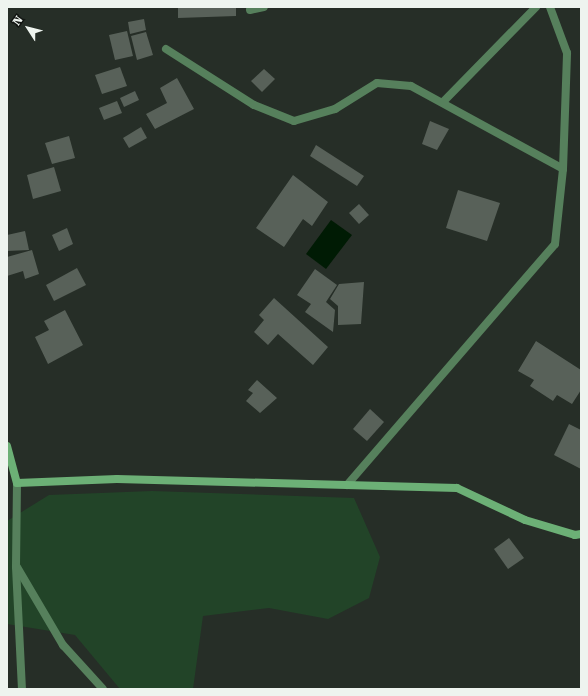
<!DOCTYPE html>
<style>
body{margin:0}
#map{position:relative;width:588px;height:696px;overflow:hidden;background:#262e27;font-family:"Roboto Serif",serif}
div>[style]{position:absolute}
.green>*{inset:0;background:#224428}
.water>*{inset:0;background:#001b04}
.building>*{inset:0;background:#586159}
.lane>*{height:8px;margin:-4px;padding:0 4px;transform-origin:4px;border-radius:4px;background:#56805c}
.street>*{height:8px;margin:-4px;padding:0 4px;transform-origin:4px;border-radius:4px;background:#56805c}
.secondary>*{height:8px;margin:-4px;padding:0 4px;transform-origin:4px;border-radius:4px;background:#6cb076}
span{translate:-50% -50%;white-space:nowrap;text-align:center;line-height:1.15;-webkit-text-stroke:4px #121512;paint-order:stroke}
.frame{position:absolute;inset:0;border:8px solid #eef4ef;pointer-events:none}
.north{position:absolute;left:8px;top:8px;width:40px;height:40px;-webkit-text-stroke:3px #121512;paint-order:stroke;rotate:306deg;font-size:11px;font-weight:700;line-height:16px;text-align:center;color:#eef4ef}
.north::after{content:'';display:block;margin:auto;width:14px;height:18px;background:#eef4ef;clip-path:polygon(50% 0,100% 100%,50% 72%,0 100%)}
</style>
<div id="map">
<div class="green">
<i style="clip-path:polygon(152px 491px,354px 498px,380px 557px,369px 598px,328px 619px,269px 608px,203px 616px,193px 689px,120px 689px,75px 635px,7px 624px,7px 521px,49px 495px)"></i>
</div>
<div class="water">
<i style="clip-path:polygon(331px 220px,352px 235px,326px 269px,306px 254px)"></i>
</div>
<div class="building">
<i style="clip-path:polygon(178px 7px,236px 7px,236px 16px,178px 18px)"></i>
<i style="clip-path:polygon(144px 19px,146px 30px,130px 34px,128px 22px)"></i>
<i style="clip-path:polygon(127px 31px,133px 56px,115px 60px,109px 35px)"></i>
<i style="clip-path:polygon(146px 32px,153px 55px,137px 60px,131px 36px)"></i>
<i style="clip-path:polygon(120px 67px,127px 86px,102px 94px,95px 75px)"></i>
<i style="clip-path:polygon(264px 69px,275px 79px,262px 92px,251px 81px)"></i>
<i style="clip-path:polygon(177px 78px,194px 109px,155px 129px,146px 114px,167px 103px,160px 88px)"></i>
<i style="clip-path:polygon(135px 91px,139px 100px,124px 107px,120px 98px)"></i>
<i style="clip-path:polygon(117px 101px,122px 113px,104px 120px,99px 108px)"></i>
<i style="clip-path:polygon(430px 121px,449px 129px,437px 150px,422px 144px)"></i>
<i style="clip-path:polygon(141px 127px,147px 138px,129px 148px,123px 138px)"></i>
<i style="clip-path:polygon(69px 136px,75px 158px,52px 164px,45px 143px)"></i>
<i style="clip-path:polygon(316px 145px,364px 176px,357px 186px,310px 156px)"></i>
<i style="clip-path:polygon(54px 167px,61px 191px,33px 199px,27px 175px)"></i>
<i style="clip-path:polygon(293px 175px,328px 202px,312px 226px,303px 219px,284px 247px,256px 228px)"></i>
<i style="clip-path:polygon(458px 190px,500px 203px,487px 241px,446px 228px)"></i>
<i style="clip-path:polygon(359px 204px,369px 215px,359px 224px,349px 213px)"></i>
<i style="clip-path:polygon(67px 228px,73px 244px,59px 251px,52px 235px)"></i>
<i style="clip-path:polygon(25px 231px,29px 250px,7px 251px,7px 235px)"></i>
<i style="clip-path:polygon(32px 250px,39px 274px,25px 279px,23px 271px,7px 276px,7px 257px)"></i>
<i style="clip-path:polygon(77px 268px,86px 285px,54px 301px,46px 285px)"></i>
<i style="clip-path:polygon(315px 269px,337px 285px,326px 302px,335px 310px,333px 332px,305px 312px,311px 304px,297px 295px)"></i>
<i style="clip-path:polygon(364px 282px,361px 324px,338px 325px,338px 306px,330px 299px,339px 284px)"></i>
<i style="clip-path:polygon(274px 298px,328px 347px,313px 365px,278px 334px,268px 345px,254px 332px,264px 320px,259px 315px)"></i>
<i style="clip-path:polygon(65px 310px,83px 345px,48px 364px,35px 337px,49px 330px,44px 321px)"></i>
<i style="clip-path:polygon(536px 341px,581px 370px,581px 390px,572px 404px,557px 395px,553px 401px,530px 386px,534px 380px,518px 371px)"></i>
<i style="clip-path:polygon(257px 380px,277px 398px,260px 413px,246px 401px,253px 393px,248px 390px)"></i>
<i style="clip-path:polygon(370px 409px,384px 422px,367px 441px,353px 429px)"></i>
<i style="clip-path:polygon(569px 424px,581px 430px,581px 469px,554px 455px)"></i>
<i style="clip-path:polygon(509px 538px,524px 558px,508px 569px,494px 549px)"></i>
</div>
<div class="lane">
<i style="left:250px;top:10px;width:14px;rotate:-12deg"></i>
<i style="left:443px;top:102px;width:133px;rotate:-45.6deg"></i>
</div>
<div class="street">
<i style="left:166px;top:49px;width:104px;rotate:32.5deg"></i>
<i style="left:254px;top:105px;width:43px;rotate:21.8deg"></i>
<i style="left:294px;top:121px;width:43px;rotate:-16.3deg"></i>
<i style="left:335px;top:109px;width:49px;rotate:-31.8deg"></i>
<i style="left:377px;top:83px;width:34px;rotate:5deg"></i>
<i style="left:411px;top:86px;width:173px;rotate:28.6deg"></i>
<i style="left:17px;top:483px;width:84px;rotate:90.7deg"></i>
<i style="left:16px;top:567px;width:122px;rotate:87.2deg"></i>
<i style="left:347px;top:485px;width:318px;rotate:-49.2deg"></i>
<i style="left:555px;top:244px;width:75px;rotate:-83.9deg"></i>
<i style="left:563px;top:169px;width:116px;rotate:-88deg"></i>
<i style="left:567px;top:53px;width:49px;rotate:-110.3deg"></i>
<i style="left:17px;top:567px;width:91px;rotate:59.5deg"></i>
<i style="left:63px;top:645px;width:59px;rotate:47.7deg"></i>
</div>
<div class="secondary">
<i style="left:7px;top:446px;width:38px;rotate:75deg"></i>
<i style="left:17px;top:483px;width:100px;rotate:-2.3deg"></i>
<i style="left:117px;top:479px;width:340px;rotate:1.5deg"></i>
<i style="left:457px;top:488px;width:75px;rotate:25.2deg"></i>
<i style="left:525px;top:520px;width:52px;rotate:16.7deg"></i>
<i style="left:575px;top:535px;width:6px;rotate:-9deg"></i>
</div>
<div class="frame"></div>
<div class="north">N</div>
</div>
